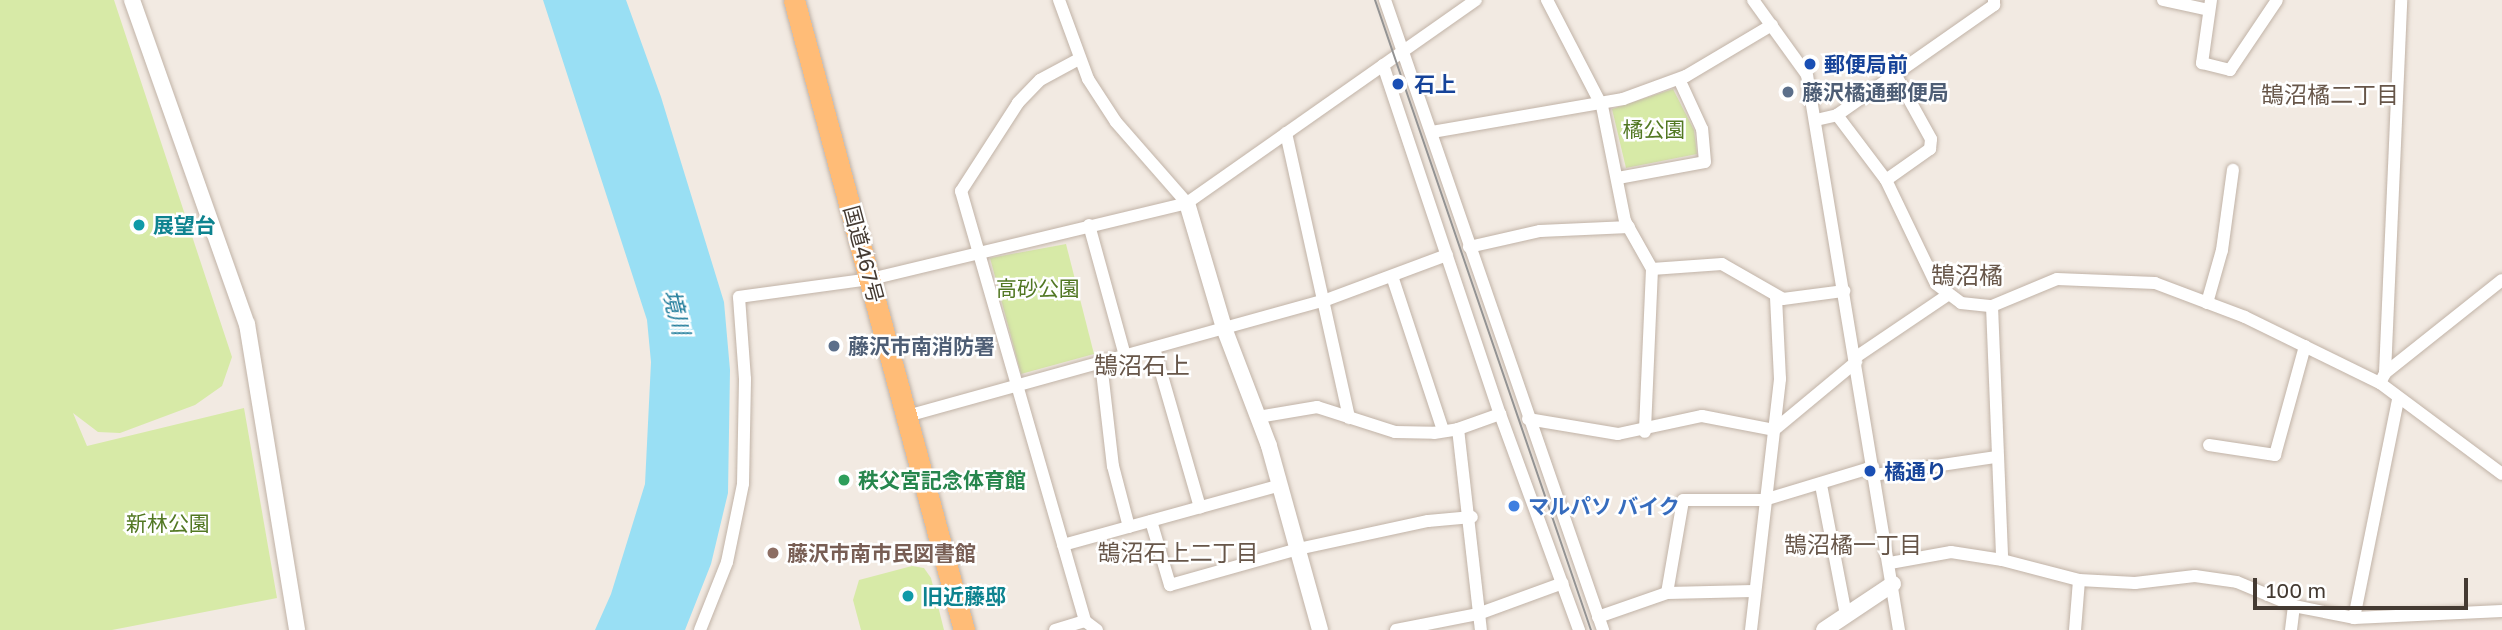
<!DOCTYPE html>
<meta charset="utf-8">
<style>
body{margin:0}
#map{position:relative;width:2502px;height:630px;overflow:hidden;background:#f2eae2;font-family:"Golos Text","Noto Sans JP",sans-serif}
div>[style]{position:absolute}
.green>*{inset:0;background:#d7eaa7}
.water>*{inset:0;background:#99dff4}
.roads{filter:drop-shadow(0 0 2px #c1b3a7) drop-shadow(0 0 2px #c1b3a7)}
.minor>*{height:12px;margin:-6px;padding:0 6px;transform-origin:6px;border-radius:6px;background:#fff}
.tertiary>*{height:16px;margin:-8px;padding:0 8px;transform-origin:8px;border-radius:8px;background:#fff}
.trunk>*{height:21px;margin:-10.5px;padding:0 10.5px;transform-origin:10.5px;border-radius:10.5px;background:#ffbc77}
.tram>*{height:2px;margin:-1px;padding:0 1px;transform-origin:1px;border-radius:1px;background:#939393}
.dots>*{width:19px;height:19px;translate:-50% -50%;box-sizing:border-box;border:4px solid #fff;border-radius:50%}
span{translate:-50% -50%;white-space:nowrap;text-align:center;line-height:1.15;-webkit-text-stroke:5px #fff;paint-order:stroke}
.transit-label{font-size:21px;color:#164399;font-weight:700}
.left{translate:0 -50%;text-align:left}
.service-label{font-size:21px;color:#4e5e75;font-weight:700}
.park-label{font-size:21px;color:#527823}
.culture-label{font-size:21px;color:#0d838f;font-weight:700}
.street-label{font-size:21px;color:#443a32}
.leisure-label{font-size:21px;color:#27864d;font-weight:700}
.shop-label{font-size:21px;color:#366cbe;font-weight:700}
.education-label{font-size:21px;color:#785e54;font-weight:700}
.neighbourhood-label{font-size:23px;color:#675649}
.water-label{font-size:23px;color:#237e9c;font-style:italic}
.quarter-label{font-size:24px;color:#675649}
.scale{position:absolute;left:2253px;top:578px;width:215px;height:32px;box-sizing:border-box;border:4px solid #443a32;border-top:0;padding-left:9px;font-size:21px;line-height:24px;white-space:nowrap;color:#443a32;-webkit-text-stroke:5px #fff;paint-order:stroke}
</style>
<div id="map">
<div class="green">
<i style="clip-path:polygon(0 0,114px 0,232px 357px,222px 386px,195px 405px,120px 433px,98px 432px,73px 413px,87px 446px,244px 408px,277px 598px,112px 630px,0 630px)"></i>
<i style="clip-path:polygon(1673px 89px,1694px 130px,1697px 154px,1626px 168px,1612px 109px)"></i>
<i style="clip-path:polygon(1066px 244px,1094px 354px,1021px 374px,990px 258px)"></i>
<i style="clip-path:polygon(912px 566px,924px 568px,931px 578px,944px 630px,861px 630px,853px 600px,859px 580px)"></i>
</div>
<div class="water">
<i style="clip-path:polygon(543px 0,626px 0,661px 97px,724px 302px,730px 370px,728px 493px,711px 564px,685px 630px,595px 630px,611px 594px,645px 484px,651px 362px,647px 320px)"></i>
</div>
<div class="roads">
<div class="minor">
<i style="left:1059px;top:0;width:84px;rotate:69.8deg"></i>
<i style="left:1088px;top:79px;width:51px;rotate:56.9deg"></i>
<i style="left:1116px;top:122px;width:108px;rotate:48.8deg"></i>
<i style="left:1385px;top:0;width:667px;rotate:70.91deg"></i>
<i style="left:1547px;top:0;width:119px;rotate:62.6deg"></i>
<i style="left:1602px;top:106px;width:117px;rotate:78.7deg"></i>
<i style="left:1625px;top:221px;width:55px;rotate:60.6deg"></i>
<i style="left:1652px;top:269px;width:163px;rotate:92.5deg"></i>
<i style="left:1753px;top:0;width:92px;rotate:54.2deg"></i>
<i style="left:1807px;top:75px;width:563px;rotate:80.59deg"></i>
<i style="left:2163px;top:0;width:47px;rotate:12.3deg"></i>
<i style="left:2211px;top:0;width:64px;rotate:98.1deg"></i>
<i style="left:2202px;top:63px;width:29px;rotate:14deg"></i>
<i style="left:2230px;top:70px;width:84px;rotate:-56.1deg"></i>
<i style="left:1079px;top:59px;width:44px;rotate:151.7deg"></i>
<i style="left:1040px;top:80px;width:32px;rotate:134deg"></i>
<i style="left:1018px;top:103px;width:105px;rotate:122.9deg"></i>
<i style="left:961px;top:191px;width:448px;rotate:73.9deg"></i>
<i style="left:1085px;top:621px;width:15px;rotate:37deg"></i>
<i style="left:1383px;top:65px;width:368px;rotate:71.5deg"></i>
<i style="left:1500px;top:414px;width:230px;rotate:69.9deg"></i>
<i style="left:1837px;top:115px;width:192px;rotate:-35deg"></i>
<i style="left:1994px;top:5px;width:5px;rotate:-90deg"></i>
<i style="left:1816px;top:120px;width:22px;rotate:-13deg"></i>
<i style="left:1837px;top:115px;width:81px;rotate:53deg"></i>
<i style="left:1886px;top:180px;width:115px;rotate:64.3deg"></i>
<i style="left:1936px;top:284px;width:31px;rotate:37deg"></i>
<i style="left:1961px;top:303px;width:31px;rotate:6deg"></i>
<i style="left:1992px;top:306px;width:70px;rotate:-22.6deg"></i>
<i style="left:2057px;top:279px;width:98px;rotate:2.3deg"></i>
<i style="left:2155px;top:283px;width:96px;rotate:20.7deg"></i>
<i style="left:2245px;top:317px;width:150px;rotate:26.1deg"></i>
<i style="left:2380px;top:383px;width:152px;rotate:36.7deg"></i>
<i style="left:1432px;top:132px;width:194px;rotate:-9.8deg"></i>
<i style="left:1623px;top:99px;width:67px;rotate:-20.1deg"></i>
<i style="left:1686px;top:76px;width:100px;rotate:-30.7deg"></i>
<i style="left:1286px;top:133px;width:292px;rotate:77.5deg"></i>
<i style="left:1618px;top:178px;width:88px;rotate:-10.4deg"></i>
<i style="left:1705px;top:162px;width:33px;rotate:-95deg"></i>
<i style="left:1702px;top:129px;width:55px;rotate:-114.7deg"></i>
<i style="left:1886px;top:180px;width:54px;rotate:-35.2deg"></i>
<i style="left:1930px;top:149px;width:10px;rotate:-84deg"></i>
<i style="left:1931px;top:139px;width:74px;rotate:-119deg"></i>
<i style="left:1089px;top:225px;width:136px;rotate:74.6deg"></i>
<i style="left:1469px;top:247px;width:73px;rotate:-12.7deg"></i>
<i style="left:1540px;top:231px;width:89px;rotate:-2.6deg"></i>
<i style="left:1652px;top:269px;width:70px;rotate:-4.1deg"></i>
<i style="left:1722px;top:264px;width:70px;rotate:29.8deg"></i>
<i style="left:1783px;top:299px;width:62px;rotate:-7.5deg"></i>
<i style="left:1392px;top:276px;width:162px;rotate:71.7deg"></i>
<i style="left:2207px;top:303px;width:55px;rotate:-74.2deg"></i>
<i style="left:2222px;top:250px;width:81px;rotate:-82.2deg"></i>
<i style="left:1992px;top:306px;width:254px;rotate:87.7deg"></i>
<i style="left:1154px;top:348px;width:166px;rotate:73.9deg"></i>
<i style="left:1856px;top:357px;width:112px;rotate:-34.1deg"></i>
<i style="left:1101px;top:363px;width:104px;rotate:83.4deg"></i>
<i style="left:1113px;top:466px;width:63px;rotate:75.3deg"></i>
<i style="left:2385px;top:373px;width:149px;rotate:-38.5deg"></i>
<i style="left:2380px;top:383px;width:11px;rotate:-63deg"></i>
<i style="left:2385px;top:373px;width:373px;rotate:-87.5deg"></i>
<i style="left:907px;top:416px;width:435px;rotate:-15.5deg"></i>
<i style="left:1326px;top:300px;width:129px;rotate:-20.4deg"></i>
<i style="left:1258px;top:417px;width:60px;rotate:-9.6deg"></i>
<i style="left:1317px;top:407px;width:82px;rotate:17.8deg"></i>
<i style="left:1395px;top:432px;width:39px;rotate:1deg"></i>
<i style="left:1434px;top:433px;width:24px;rotate:-9deg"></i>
<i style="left:1458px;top:429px;width:45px;rotate:-19.7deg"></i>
<i style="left:1528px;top:419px;width:91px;rotate:9.5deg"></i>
<i style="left:1618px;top:434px;width:86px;rotate:-12.1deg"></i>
<i style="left:1702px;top:416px;width:73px;rotate:11deg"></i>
<i style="left:1774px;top:430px;width:107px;rotate:-39.7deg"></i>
<i style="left:1458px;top:429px;width:202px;rotate:83.5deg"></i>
<i style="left:2209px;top:445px;width:67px;rotate:8.6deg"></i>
<i style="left:2275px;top:455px;width:113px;rotate:-74.6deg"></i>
<i style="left:1874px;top:475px;width:123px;rotate:-8.4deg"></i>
<i style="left:1821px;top:485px;width:132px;rotate:79.1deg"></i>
<i style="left:1151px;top:521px;width:67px;rotate:73.5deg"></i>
<i style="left:1170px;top:585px;width:133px;rotate:-15.7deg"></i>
<i style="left:1298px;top:549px;width:133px;rotate:-12.2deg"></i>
<i style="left:1428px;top:521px;width:44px;rotate:-5.2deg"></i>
<i style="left:1063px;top:545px;width:226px;rotate:-15.4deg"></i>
<i style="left:1890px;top:563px;width:62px;rotate:-10.2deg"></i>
<i style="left:1951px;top:552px;width:52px;rotate:8.9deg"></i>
<i style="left:2002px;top:560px;width:80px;rotate:14.6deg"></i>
<i style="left:2079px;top:580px;width:56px;rotate:3.1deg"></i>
<i style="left:2135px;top:583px;width:60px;rotate:-6.7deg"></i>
<i style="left:2195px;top:576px;width:42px;rotate:8.1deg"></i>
<i style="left:2237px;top:582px;width:62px;rotate:22.8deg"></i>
<i style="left:2294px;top:606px;width:61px;rotate:11.3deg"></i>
<i style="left:2354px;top:618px;width:148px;rotate:-2.7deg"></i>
<i style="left:1667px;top:593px;width:94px;rotate:-80.2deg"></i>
<i style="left:1683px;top:500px;width:81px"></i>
<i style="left:1764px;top:500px;width:114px;rotate:-16.8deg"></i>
<i style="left:1598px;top:617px;width:73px;rotate:-19.2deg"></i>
<i style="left:1667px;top:593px;width:86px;rotate:-1.3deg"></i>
<i style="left:2354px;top:618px;width:223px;rotate:-78.6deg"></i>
<i style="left:700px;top:630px;width:73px;rotate:-68.3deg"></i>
<i style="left:727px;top:562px;width:80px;rotate:-78.4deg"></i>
<i style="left:743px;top:484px;width:105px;rotate:-88.9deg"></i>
<i style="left:745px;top:379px;width:82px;rotate:-94.2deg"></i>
<i style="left:739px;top:297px;width:133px;rotate:-7.8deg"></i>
<i style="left:871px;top:279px;width:325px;rotate:-13.5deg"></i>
<i style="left:1187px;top:203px;width:353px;rotate:-35.1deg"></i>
<i style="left:1055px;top:630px;width:31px;rotate:-17deg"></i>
<i style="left:1396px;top:630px;width:84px;rotate:-11deg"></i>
<i style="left:1478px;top:614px;width:90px;rotate:-20deg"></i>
<i style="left:1751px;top:630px;width:253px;rotate:-83.4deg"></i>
<i style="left:1780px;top:379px;width:81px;rotate:-92.8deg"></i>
<i style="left:2075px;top:630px;width:50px;rotate:-85.4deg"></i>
<i style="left:2291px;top:630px;width:24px;rotate:-83deg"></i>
</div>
<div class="tertiary">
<i style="left:132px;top:0;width:344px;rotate:70.5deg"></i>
<i style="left:247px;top:324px;width:310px;rotate:80.7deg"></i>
<i style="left:1187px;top:203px;width:130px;rotate:73.5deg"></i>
<i style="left:1224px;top:328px;width:126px;rotate:69.1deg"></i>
<i style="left:1269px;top:446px;width:191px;rotate:74.5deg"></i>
<i style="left:1824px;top:630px;width:83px;rotate:-33.7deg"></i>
</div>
<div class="trunk">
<i style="left:794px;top:0;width:653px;rotate:74.9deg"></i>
</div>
</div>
<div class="tram">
<i style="left:1375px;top:0;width:666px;rotate:71.08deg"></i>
</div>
<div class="dots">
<i style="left:1810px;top:64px;background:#1a4fb4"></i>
<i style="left:1398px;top:84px;background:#1a4fb4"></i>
<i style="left:1788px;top:92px;background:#5c6f8a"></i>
<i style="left:139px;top:225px;background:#0f9aa8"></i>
<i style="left:834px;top:346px;background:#5c6f8a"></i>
<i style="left:1870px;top:471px;background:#1a4fb4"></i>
<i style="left:844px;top:480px;background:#2e9e5b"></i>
<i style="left:1514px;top:506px;background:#3f7fe0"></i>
<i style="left:773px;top:553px;background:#8d6e63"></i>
<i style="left:908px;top:596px;background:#0f9aa8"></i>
</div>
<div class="transit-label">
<span class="left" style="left:1824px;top:64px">郵便局前</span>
<span class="left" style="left:1414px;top:84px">石上</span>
<span class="left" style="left:1884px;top:471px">橘通り</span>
</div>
<div class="service-label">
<span class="left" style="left:1802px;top:92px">藤沢橘通郵便局</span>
<span class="left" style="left:848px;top:346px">藤沢市南消防署</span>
</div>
<div class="park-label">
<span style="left:1654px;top:129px">橘公園</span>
<span style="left:1038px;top:288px">高砂公園</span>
<span style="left:168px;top:523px">新林公園</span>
</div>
<div class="culture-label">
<span class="left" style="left:153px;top:225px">展望台</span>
<span class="left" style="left:922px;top:596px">旧近藤邸</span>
</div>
<div class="street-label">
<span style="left:864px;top:254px;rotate:75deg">国道467号</span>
</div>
<div class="leisure-label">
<span class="left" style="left:858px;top:480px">秩父宮記念体育館</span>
</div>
<div class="shop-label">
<span class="left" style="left:1528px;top:506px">マルパソ バイク</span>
</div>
<div class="education-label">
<span class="left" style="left:787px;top:553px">藤沢市南市民図書館</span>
</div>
<div class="neighbourhood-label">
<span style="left:2330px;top:94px">鵠沼橘二丁目</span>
<span style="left:1853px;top:544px">鵠沼橘一丁目</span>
<span style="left:1178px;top:552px">鵠沼石上二丁目</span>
</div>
<div class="water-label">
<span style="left:677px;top:312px;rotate:76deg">境川</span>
</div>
<div class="quarter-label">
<span style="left:1967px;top:275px">鵠沼橘</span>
<span style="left:1142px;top:365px">鵠沼石上</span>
</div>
<div class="scale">100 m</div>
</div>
